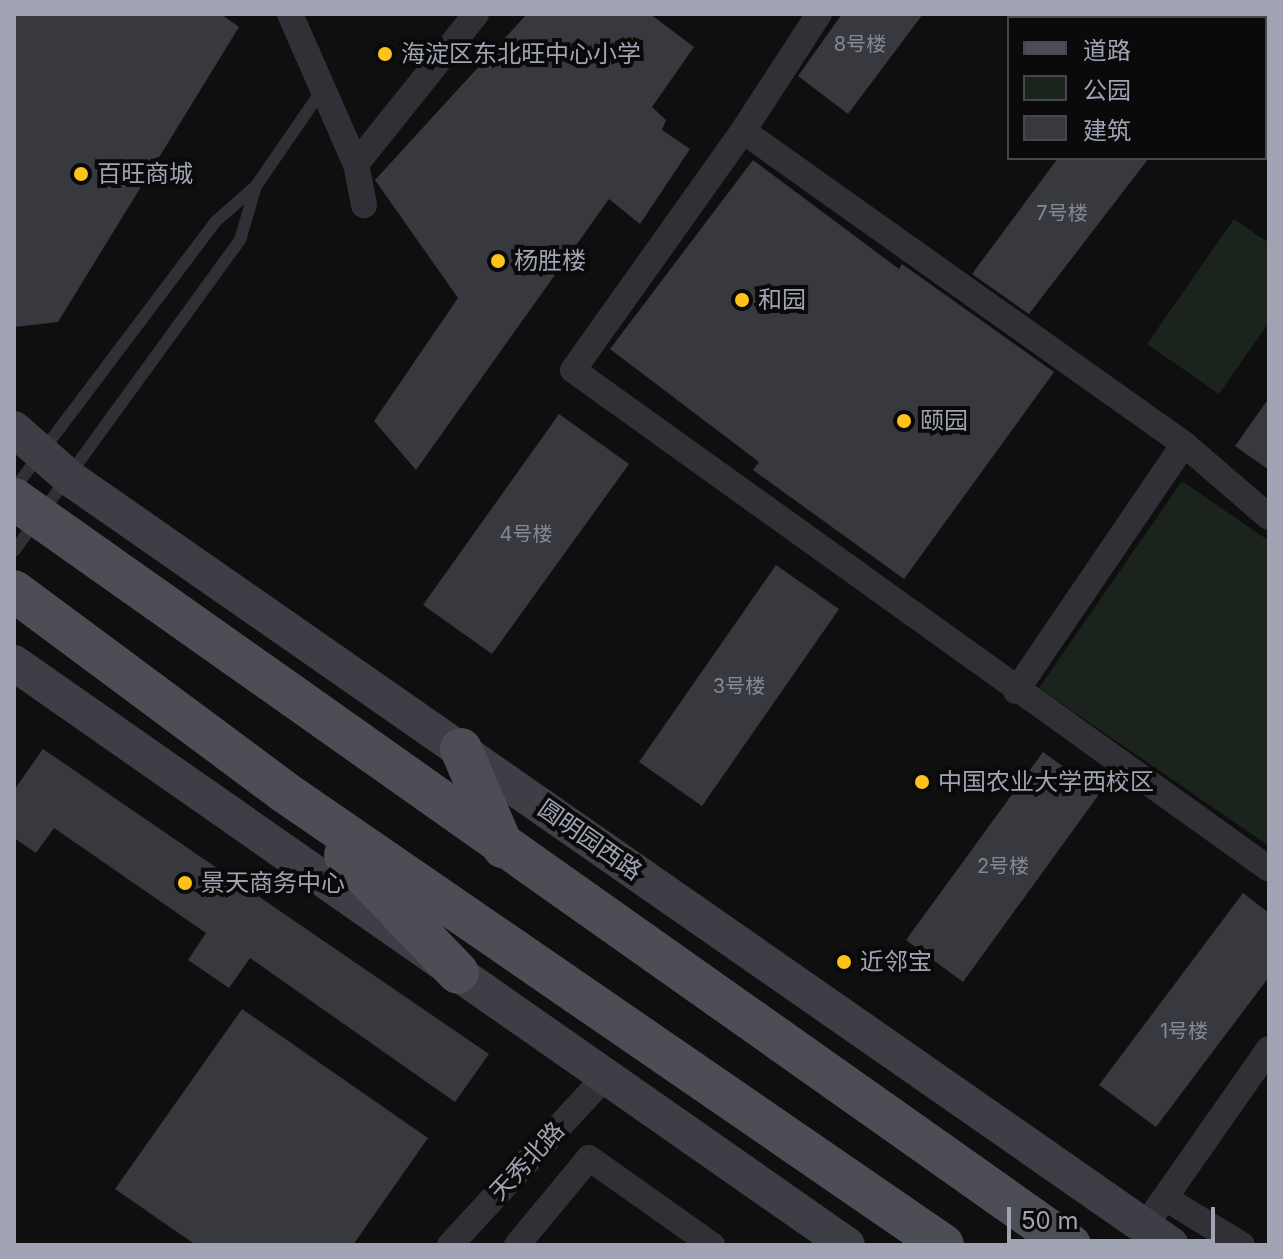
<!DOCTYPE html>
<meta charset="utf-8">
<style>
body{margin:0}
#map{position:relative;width:1283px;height:1259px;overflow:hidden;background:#0f0f10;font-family:Inter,"Noto Sans SC",sans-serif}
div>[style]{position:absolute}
.green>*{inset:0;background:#1b231d}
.building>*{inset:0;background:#38393e}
.lane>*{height:12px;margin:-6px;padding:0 6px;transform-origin:6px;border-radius:6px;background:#303036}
.street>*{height:26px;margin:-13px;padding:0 13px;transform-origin:13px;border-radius:13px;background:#303036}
.secondary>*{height:36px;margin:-18px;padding:0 18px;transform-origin:18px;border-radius:18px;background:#3e3f46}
.primary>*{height:42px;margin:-21px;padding:0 21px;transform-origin:21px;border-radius:21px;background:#4c4d55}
.dots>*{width:22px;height:22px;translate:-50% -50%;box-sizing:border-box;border:4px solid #0a0a0b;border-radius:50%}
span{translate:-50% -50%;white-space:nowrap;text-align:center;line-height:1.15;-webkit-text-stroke:8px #0a0a0b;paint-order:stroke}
.number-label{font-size:20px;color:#858895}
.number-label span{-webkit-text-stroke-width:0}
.poi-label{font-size:24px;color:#9fa3b2}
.left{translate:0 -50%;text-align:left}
.street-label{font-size:24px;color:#9fa3b2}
.frame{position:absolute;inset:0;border:16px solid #9fa3b2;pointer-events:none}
.legend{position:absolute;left:1007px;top:16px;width:260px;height:144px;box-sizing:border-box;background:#0a0a0b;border:2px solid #46474e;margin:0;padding:10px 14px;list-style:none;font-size:24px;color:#9fa3b2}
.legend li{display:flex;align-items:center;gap:16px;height:40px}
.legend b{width:40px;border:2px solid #46474e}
.scale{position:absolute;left:1007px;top:1207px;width:208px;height:36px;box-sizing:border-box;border:4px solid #9fa3b2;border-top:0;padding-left:10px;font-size:24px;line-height:28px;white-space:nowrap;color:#9fa3b2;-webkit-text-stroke:6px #0a0a0b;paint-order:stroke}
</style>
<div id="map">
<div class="green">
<i style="clip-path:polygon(1234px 219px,1269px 243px,1269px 322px,1219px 394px,1147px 344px)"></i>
<i style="clip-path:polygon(1182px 481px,1269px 541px,1269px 846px,1039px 688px)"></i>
</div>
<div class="building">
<i style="clip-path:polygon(14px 14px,221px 14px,239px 27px,58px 322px,14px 327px)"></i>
<i style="clip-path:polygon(527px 14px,650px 14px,694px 47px,652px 107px,666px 120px,662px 130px,690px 149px,640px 224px,609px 199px,416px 470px,374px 421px,458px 298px,375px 180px)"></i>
<i style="clip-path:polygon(842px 14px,923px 14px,848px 114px,798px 76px)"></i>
<i style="clip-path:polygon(1058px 158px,1149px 158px,1029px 314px,972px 274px)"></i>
<i style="clip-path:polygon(753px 160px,899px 269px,902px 264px,1054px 372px,904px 579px,753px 470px,759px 462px,610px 349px)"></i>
<i style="clip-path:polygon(1269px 398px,1269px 470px,1235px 446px)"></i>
<i style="clip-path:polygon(559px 414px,629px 464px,492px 654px,423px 605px)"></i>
<i style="clip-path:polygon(776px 565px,839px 609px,702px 806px,639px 762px)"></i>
<i style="clip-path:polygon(43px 749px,489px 1054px,455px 1102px,250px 958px,229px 988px,188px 960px,206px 933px,54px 828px,36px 853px,14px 838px,14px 790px)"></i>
<i style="clip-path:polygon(1043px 752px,1100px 793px,963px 982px,906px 940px)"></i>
<i style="clip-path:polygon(1243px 893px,1269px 913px,1269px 977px,1156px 1127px,1099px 1085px)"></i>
<i style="clip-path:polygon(242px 1009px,428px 1138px,353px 1245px,196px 1245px,115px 1189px)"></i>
</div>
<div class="lane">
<i style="left:256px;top:186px;width:116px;rotate:-55.5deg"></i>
<i style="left:14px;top:489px;width:334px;rotate:-53deg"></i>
<i style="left:215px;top:222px;width:55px;rotate:-41.3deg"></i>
<i style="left:256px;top:186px;width:56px;rotate:106.5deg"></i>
<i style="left:240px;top:240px;width:384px;rotate:126deg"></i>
</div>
<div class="street">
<i style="left:290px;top:14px;width:164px;rotate:66.3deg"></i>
<i style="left:356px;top:164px;width:42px;rotate:79deg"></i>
<i style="left:819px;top:14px;width:140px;rotate:123deg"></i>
<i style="left:743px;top:131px;width:541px;rotate:35.37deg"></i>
<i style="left:1184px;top:444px;width:112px;rotate:40.7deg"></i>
<i style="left:1186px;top:14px;width:7px;rotate:34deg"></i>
<i style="left:1265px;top:69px;width:4px;rotate:27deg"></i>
<i style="left:743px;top:131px;width:293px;rotate:125.4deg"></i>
<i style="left:573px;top:370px;width:856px;rotate:35.64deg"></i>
<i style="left:356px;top:164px;width:192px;rotate:-51.3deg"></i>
<i style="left:1016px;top:691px;width:299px;rotate:-55.8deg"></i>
<i style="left:1165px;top:1198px;width:90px;rotate:31.4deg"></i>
<i style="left:1145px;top:1226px;width:216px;rotate:-55deg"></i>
<i style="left:450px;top:1245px;width:227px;rotate:-47.3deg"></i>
<i style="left:517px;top:1245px;width:113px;rotate:-50.4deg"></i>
<i style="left:589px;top:1158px;width:151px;rotate:35.3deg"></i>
</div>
<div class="secondary">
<i style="left:14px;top:429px;width:76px;rotate:41.3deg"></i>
<i style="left:71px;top:479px;width:1340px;rotate:34.85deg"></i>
<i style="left:14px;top:663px;width:1016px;rotate:34.94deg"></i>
</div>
<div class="primary">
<i style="left:14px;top:499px;width:1293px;rotate:35.24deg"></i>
<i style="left:14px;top:591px;width:335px;rotate:36.6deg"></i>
<i style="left:283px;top:791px;width:801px;rotate:34.52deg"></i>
<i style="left:461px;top:749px;width:107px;rotate:66.8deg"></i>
<i style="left:345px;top:855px;width:163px;rotate:46.2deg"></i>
</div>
<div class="dots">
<i style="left:385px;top:54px;background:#fdc31a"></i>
<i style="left:81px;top:174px;background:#fdc31a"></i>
<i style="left:498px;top:261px;background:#fdc31a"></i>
<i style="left:742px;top:300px;background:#fdc31a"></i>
<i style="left:904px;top:421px;background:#fdc31a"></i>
<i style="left:922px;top:782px;background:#fdc31a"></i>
<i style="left:185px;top:883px;background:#fdc31a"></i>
<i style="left:844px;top:962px;background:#fdc31a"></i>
</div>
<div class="number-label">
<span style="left:860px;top:44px">8号楼</span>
<span style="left:1062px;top:213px">7号楼</span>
<span style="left:526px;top:534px">4号楼</span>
<span style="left:739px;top:686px">3号楼</span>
<span style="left:1003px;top:866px">2号楼</span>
<span style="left:1184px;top:1031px">1号楼</span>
</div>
<div class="poi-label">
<span class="left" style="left:401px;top:54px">海淀区东北旺中心小学</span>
<span class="left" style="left:97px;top:174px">百旺商城</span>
<span class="left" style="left:514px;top:261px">杨胜楼</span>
<span class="left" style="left:758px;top:300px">和园</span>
<span class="left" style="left:920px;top:421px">颐园</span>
<span class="left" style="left:938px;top:782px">中国农业大学西校区</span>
<span class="left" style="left:201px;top:883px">景天商务中心</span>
<span class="left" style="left:860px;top:962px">近邻宝</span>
</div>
<div class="street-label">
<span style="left:590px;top:840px;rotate:35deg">圆明园西路</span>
<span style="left:527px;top:1161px;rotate:-47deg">天秀北路</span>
</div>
<div class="frame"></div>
<ul class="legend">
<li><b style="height:10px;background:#4c4d55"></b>道路</li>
<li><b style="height:22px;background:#1b231d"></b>公园</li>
<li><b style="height:22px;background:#38393e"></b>建筑</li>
</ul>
<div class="scale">50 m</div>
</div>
